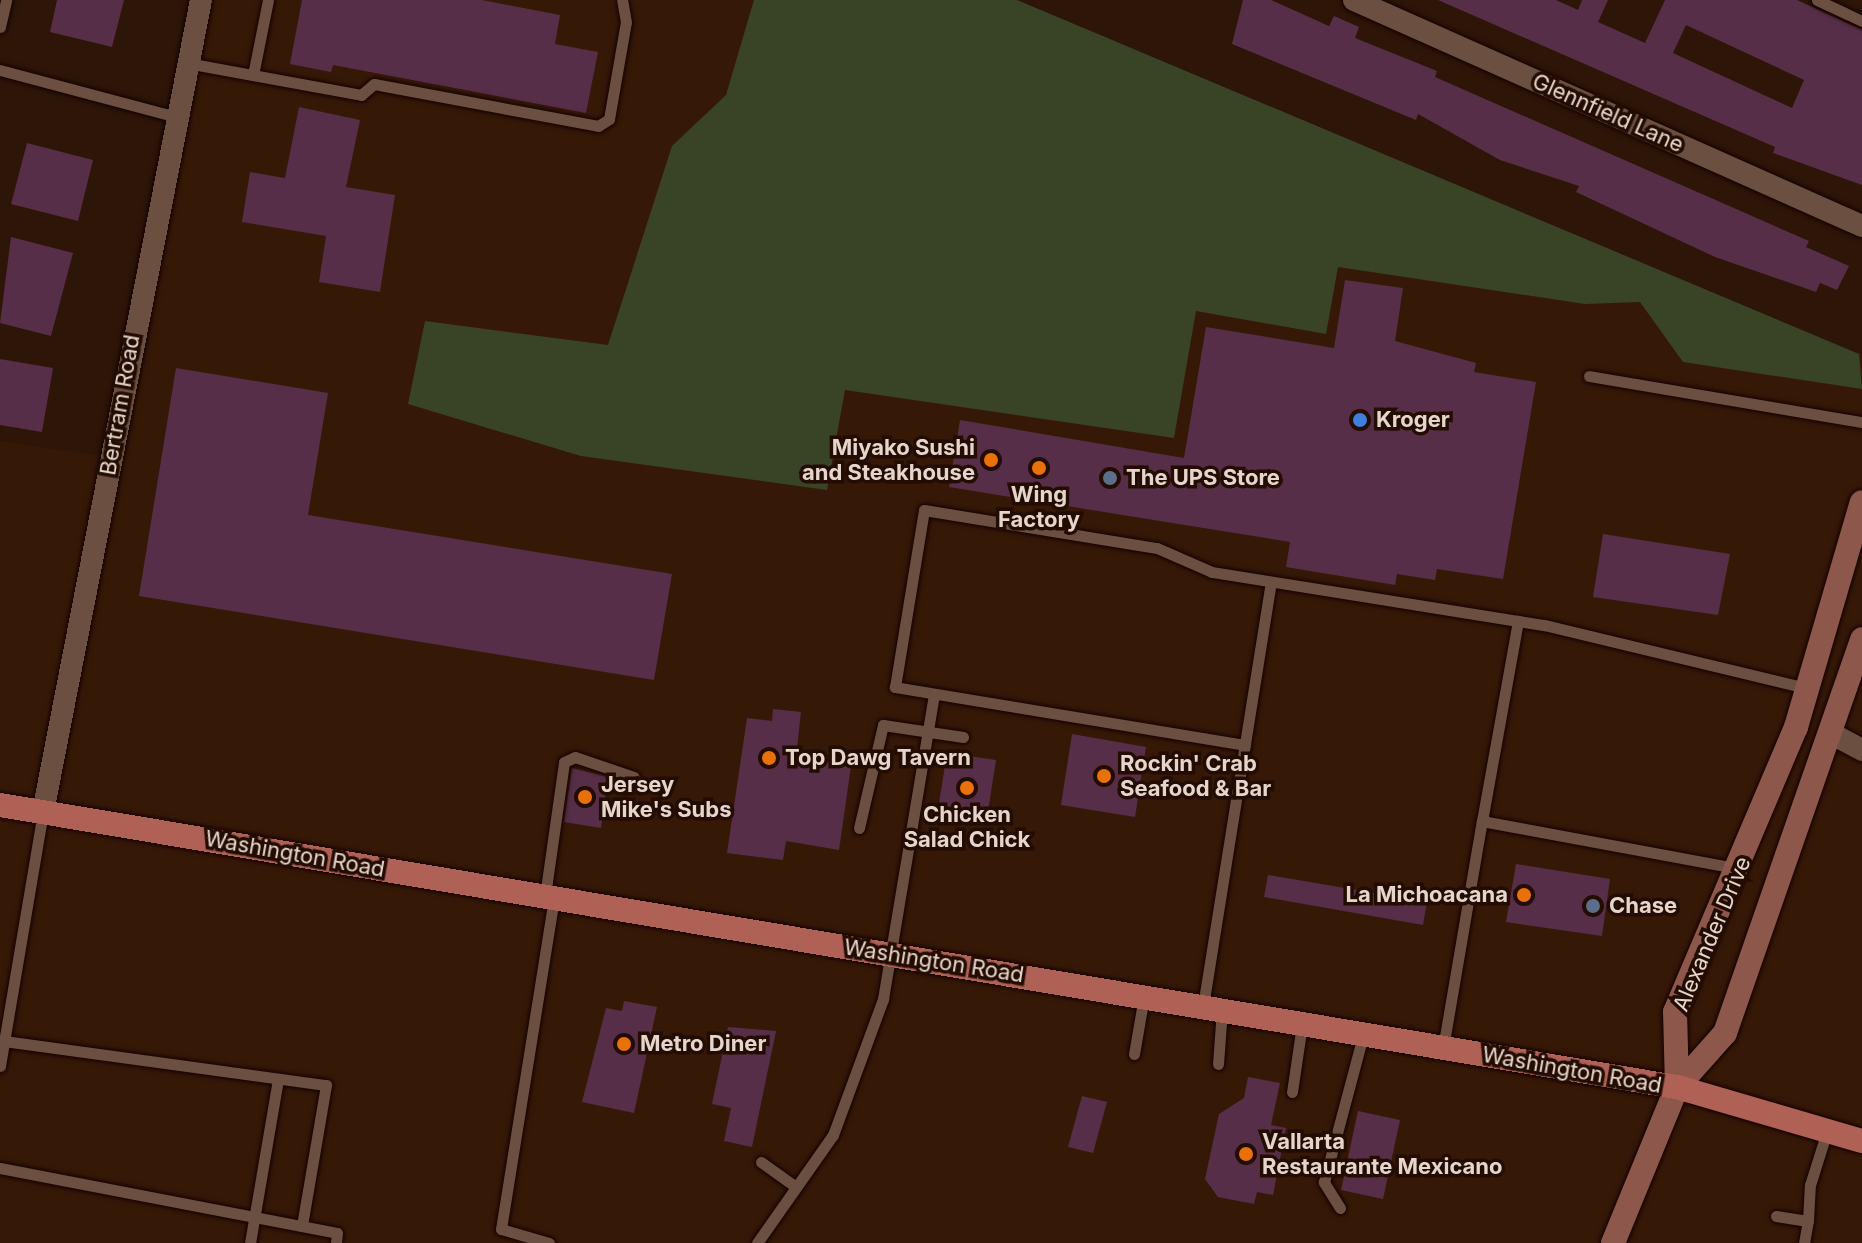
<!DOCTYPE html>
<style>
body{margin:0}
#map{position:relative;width:1862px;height:1243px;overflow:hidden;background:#2d1508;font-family:Inter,sans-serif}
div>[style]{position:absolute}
.built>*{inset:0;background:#361807}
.green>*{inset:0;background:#394427}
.building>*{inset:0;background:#572e47}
.roads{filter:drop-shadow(0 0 2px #140200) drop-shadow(0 0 2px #140200)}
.lane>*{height:11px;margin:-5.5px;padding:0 5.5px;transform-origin:5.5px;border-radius:5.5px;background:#6b4f40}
.street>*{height:22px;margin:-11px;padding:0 11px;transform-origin:11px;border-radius:11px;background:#6b4f40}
.secondary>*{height:24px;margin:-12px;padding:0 12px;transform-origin:12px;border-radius:12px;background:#8d584b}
.primary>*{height:24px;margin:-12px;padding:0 12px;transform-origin:12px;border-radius:12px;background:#af6156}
.dots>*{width:22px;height:22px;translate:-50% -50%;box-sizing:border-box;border:4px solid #230c02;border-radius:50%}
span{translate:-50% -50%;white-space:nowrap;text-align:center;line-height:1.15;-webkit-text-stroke:7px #230c02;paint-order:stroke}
.street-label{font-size:22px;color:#e6d5cc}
.poi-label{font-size:22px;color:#e6d5cc;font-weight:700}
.left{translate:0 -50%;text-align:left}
.right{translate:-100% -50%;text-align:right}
</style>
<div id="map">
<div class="built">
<i style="clip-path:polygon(208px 0,1017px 0,1862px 355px,1862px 1243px,0 1243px,0 441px,101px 456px)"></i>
</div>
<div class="green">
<i style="clip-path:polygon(754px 0,1017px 0,1859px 354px,1862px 389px,1683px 362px,1640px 302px,1585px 304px,1338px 267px,1326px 334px,1196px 311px,1174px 438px,845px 390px,827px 490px,581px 456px,408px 404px,425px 321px,608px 345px,672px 146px,726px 95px)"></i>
</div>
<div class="building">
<i style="clip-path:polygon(57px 0,124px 0,112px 47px,50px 32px)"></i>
<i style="clip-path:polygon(302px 0,482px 0,560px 15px,555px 44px,598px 52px,586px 113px,333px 65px,331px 72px,290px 64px)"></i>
<i style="clip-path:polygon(1243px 0,1271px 0,1329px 26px,1334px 16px,1359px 27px,1355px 38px,1437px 71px,1435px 77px,1809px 241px,1806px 247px,1849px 266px,1837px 290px,1820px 283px,1816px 292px,1715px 257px,1576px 192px,1579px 186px,1500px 160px,1418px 114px,1416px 120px,1232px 44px)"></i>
<i style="clip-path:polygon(evenodd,1438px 0,1556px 0,1578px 10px,1582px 0,1608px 0,1598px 22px,1645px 43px,1665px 0,1797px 0,1862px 30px,1862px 185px,1773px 153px,1775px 147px,1438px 0,1686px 25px,1804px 80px,1792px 108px,1673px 53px,1686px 25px)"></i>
<i style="clip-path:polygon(299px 107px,360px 120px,346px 187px,395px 195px,380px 292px,319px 282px,326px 236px,242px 222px,250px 172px,285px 178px)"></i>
<i style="clip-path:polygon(27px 143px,93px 160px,78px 221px,11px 204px)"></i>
<i style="clip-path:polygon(11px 237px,73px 253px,51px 336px,0 323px)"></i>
<i style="clip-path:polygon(1345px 280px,1403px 288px,1395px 341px,1476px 363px,1474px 372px,1536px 382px,1503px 579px,1437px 569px,1435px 580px,1397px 574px,1395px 585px,1286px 567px,1290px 542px,949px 487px,960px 420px,1184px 458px,1206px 327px,1334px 348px)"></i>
<i style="clip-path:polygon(0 359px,53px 368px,42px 432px,0 425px)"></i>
<i style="clip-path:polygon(176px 368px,328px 393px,308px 515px,672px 574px,654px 680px,139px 596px)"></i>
<i style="clip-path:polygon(1603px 534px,1730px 554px,1718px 615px,1593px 597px)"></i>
<i style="clip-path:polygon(773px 709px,801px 712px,796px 757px,851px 766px,839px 850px,786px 841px,783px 860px,727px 853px,747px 718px,772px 721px)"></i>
<i style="clip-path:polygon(1072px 734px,1146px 747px,1135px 817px,1061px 805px)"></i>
<i style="clip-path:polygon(947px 753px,996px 760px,986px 824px,937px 816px)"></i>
<i style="clip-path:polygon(572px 768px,608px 777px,601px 828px,564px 822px)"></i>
<i style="clip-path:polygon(1516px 864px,1610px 879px,1602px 936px,1506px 922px)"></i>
<i style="clip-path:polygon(1268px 875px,1427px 902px,1423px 925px,1264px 897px)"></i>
<i style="clip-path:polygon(624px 1001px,657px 1007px,634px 1113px,582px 1102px,606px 1008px,622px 1011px)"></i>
<i style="clip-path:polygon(728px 1027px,776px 1031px,752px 1147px,724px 1141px,731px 1108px,712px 1104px)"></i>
<i style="clip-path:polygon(1248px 1077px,1280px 1083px,1271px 1125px,1286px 1128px,1273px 1195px,1257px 1192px,1254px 1204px,1218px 1197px,1205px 1179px,1219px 1114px,1244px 1098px)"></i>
<i style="clip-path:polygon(1082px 1096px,1107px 1102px,1093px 1153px,1068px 1147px)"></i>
<i style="clip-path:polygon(1358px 1111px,1400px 1120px,1383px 1199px,1341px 1190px)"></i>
</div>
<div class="roads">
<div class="lane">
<i style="left:1817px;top:0;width:50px;rotate:25deg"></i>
<i style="left:0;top:27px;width:28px;rotate:-77deg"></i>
<i style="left:187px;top:63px;width:177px;rotate:10.4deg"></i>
<i style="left:361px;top:95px;width:17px;rotate:-40deg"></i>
<i style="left:374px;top:84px;width:228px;rotate:10.6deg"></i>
<i style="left:598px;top:126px;width:13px;rotate:-32deg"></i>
<i style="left:609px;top:119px;width:98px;rotate:-80.1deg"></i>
<i style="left:626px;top:22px;width:22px;rotate:-100deg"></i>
<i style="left:0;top:70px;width:179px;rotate:14.9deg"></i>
<i style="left:253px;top:75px;width:76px;rotate:-78.7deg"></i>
<i style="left:1589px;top:376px;width:277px;rotate:9.6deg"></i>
<i style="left:1518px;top:621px;width:203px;rotate:100.2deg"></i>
<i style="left:1482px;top:821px;width:257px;rotate:10.5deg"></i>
<i style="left:1245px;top:745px;width:355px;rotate:-170.6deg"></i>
<i style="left:895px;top:687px;width:179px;rotate:-80.7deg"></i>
<i style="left:924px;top:510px;width:236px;rotate:9.3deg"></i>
<i style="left:1157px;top:548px;width:60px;rotate:23.6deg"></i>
<i style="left:1212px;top:572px;width:336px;rotate:9.1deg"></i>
<i style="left:1544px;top:625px;width:270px;rotate:13.5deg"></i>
<i style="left:859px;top:828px;width:106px;rotate:-76.9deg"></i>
<i style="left:883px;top:725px;width:81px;rotate:8.5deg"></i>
<i style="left:545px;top:896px;width:135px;rotate:-81.9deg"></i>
<i style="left:564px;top:762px;width:12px;rotate:-24deg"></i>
<i style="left:575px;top:757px;width:62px;rotate:18.7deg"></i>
<i style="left:1203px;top:1006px;width:428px;rotate:-80.9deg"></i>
<i style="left:4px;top:1041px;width:325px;rotate:7.8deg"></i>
<i style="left:326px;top:1085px;width:143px;rotate:99.7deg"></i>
<i style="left:1443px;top:1048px;width:230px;rotate:-80.3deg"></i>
<i style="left:1134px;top:1054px;width:59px;rotate:-80.2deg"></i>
<i style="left:1218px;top:1064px;width:54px;rotate:-85.8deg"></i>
<i style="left:0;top:1066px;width:258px;rotate:-80.4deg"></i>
<i style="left:1292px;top:1092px;width:69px;rotate:-81.6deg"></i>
<i style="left:761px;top:1162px;width:43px;rotate:35.5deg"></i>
<i style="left:0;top:1168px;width:343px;rotate:10.9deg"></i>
<i style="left:337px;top:1233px;width:10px;rotate:96deg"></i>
<i style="left:1340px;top:1208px;width:31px;rotate:-122deg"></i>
<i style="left:1324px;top:1182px;width:152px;rotate:-75.1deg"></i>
<i style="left:1776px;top:1216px;width:32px;rotate:9deg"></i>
<i style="left:1808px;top:1221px;width:36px;rotate:-87deg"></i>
<i style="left:1810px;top:1185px;width:57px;rotate:-72.5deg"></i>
<i style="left:250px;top:1243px;width:166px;rotate:-80.3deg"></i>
<i style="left:549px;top:1243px;width:50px;rotate:-163.7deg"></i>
<i style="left:501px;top:1229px;width:334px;rotate:-80.9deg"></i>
<i style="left:757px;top:1243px;width:132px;rotate:-54.9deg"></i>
<i style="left:833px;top:1135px;width:145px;rotate:-69.8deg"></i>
<i style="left:883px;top:999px;width:309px;rotate:-80.5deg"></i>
<i style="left:1804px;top:1243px;width:22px;rotate:-80deg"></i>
</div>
<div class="street">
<i style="left:1354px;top:0;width:556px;rotate:23.98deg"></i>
<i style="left:1832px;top:734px;width:34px;rotate:28deg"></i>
<i style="left:43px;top:812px;width:827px;rotate:-78.99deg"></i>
</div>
<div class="secondary">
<i style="left:1677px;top:1087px;width:75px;rotate:-91.5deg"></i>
<i style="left:1675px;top:1012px;width:310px;rotate:-67deg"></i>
<i style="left:1796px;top:727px;width:234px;rotate:-73.7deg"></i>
<i style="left:1613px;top:1243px;width:169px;rotate:-67.7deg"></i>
<i style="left:1677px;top:1087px;width:72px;rotate:-48.4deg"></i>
<i style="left:1725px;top:1033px;width:417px;rotate:-70.8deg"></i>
</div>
<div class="primary">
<i style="left:0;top:805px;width:1701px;rotate:9.55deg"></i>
<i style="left:1677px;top:1087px;width:193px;rotate:16.3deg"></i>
</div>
</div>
<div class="dots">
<i style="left:1360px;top:420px;background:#3f7fe0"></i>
<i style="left:991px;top:460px;background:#e8710a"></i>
<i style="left:1039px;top:468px;background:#e8710a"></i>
<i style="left:1110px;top:478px;background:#5c6f8a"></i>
<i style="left:769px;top:758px;background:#e8710a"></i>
<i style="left:1104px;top:776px;background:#e8710a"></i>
<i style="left:967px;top:788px;background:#e8710a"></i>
<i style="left:585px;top:797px;background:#e8710a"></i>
<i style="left:1524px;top:895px;background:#e8710a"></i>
<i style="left:1593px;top:906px;background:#5c6f8a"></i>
<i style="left:624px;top:1044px;background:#e8710a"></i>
<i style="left:1246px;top:1154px;background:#e8710a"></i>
</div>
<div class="street-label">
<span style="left:1608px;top:113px;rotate:24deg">Glennfield Lane</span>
<span style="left:120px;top:405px;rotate:-80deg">Bertram Road</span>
<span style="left:295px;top:854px;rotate:10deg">Washington Road</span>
<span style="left:1712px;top:934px;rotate:-67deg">Alexander Drive</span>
<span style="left:934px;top:961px;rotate:9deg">Washington Road</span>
<span style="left:1572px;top:1070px;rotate:10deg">Washington Road</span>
</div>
<div class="poi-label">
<span class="left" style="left:1376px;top:420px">Kroger</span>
<span class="right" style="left:975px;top:460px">Miyako Sushi<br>and Steakhouse</span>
<span class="left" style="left:1126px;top:478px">The UPS Store</span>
<span style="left:1039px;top:507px">Wing<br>Factory</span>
<span class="left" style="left:785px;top:758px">Top Dawg Tavern</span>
<span class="left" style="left:1120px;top:776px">Rockin' Crab<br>Seafood &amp; Bar</span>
<span class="left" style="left:601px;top:797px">Jersey<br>Mike's Subs</span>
<span style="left:967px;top:827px">Chicken<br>Salad Chick</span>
<span class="right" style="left:1508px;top:895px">La Michoacana</span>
<span class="left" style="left:1609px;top:906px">Chase</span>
<span class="left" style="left:640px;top:1044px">Metro Diner</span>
<span class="left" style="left:1262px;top:1154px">Vallarta<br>Restaurante Mexicano</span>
</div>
</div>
